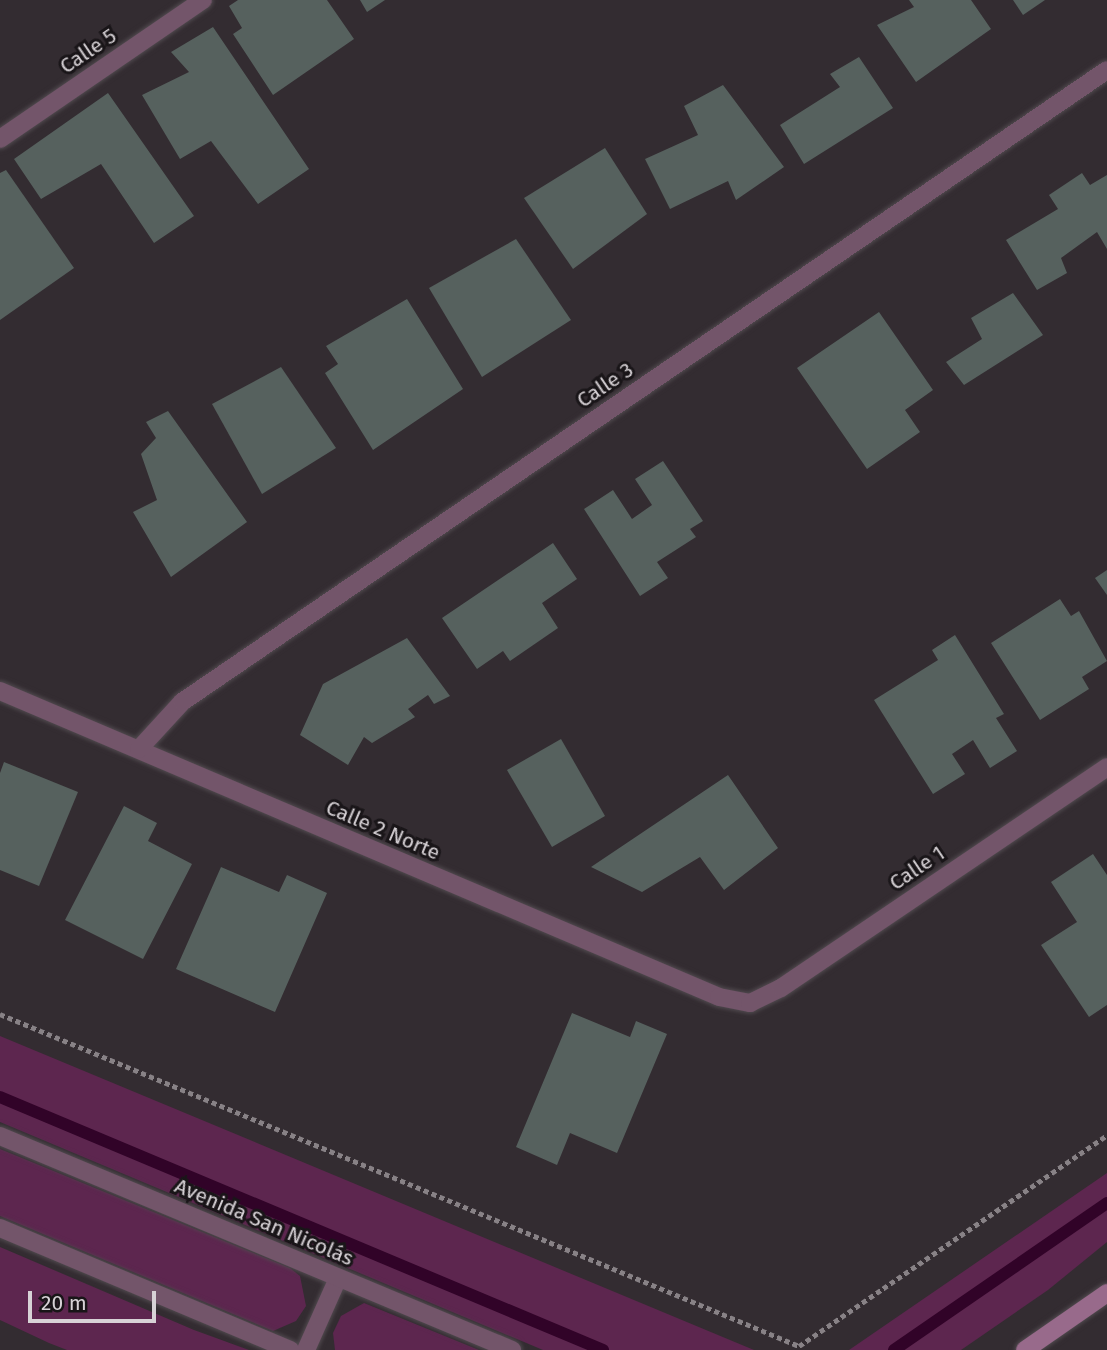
<!DOCTYPE html>
<meta charset="utf-8">
<style>
body{margin:0}
#map{position:relative;width:1107px;height:1350px;overflow:hidden;background:#332c31;font-family:"Fira Sans",sans-serif}
div>[style]{position:absolute}
.green>*{inset:0;background:#5d264f}
.stream>*{height:12px;margin:-6px;padding:0 6px;transform-origin:6px;border-radius:6px;background:#310328}
.building>*{inset:0;background:#56615e}
.path>*{height:4.5px;margin-top:-2.25px;transform-origin:0;background:repeating-linear-gradient(90deg,#888286 0 5px,transparent 0 8.5px)}
.roads{filter:drop-shadow(0 0 2px #514a4f) drop-shadow(0 0 2px #514a4f)}
.minor>*{height:18px;margin:-9px;padding:0 9px;transform-origin:9px;border-radius:9px;background:#73556a}
.tertiary>*{height:18px;margin:-9px;padding:0 9px;transform-origin:9px;border-radius:9px;background:#73556a}
.secondary>*{height:18px;margin:-9px;padding:0 9px;transform-origin:9px;border-radius:9px;background:#986a8b}
span{translate:-50% -50%;white-space:nowrap;text-align:center;line-height:1.15;-webkit-text-stroke:6px #191518;paint-order:stroke}
.street-label{font-size:21px;color:#d7d2d6}
.scale{position:absolute;left:28px;top:1291px;width:128px;height:32px;box-sizing:border-box;border:4px solid #d7d2d6;border-top:0;padding-left:9px;font-size:21px;line-height:24px;white-space:nowrap;color:#d7d2d6;-webkit-text-stroke:5px #191518;paint-order:stroke}
</style>
<div id="map">
<div class="green">
<i style="clip-path:polygon(0 1036px,754px 1350px,543px 1350px,0 1122px)"></i>
<i style="clip-path:polygon(0 1149px,290px 1268px,300px 1276px,306px 1306px,296px 1321px,273px 1331px,0 1216px)"></i>
<i style="clip-path:polygon(1107px 1173px,1107px 1242px,1048px 1290px,961px 1350px,849px 1350px)"></i>
<i style="clip-path:polygon(0 1247px,194px 1330px,249px 1350px,67px 1350px,49px 1343px,0 1320px)"></i>
<i style="clip-path:polygon(364px 1303px,479px 1350px,335px 1350px,333px 1333px,341px 1316px)"></i>
</div>
<div class="stream">
<i style="left:0;top:1097px;width:654px;rotate:22.76deg"></i>
<i style="left:894px;top:1350px;width:259px;rotate:-34.6deg"></i>
</div>
<div class="building">
<i style="clip-path:polygon(238px 0,327px 0,354px 39px,273px 95px,233px 34px,242px 28px,229px 6px)"></i>
<i style="clip-path:polygon(360px 0,385px 0,367px 12px)"></i>
<i style="clip-path:polygon(909px 0,971px 0,991px 29px,916px 82px,877px 25px,914px 7px)"></i>
<i style="clip-path:polygon(1013px 0,1045px 0,1023px 15px)"></i>
<i style="clip-path:polygon(213px 27px,309px 169px,258px 204px,211px 141px,180px 159px,142px 95px,189px 72px,171px 52px)"></i>
<i style="clip-path:polygon(859px 57px,893px 108px,804px 164px,780px 125px,840px 87px,830px 74px)"></i>
<i style="clip-path:polygon(723px 85px,784px 167px,736px 200px,728px 181px,670px 209px,645px 159px,698px 135px,684px 106px)"></i>
<i style="clip-path:polygon(108px 93px,194px 216px,154px 243px,101px 164px,41px 199px,14px 159px)"></i>
<i style="clip-path:polygon(605px 148px,647px 214px,573px 269px,524px 198px)"></i>
<i style="clip-path:polygon(6px 170px,74px 268px,0 320px,0 173px)"></i>
<i style="clip-path:polygon(1082px 173px,1090px 185px,1107px 175px,1107px 249px,1097px 232px,1061px 258px,1067px 273px,1037px 290px,1006px 240px,1058px 209px,1049px 195px)"></i>
<i style="clip-path:polygon(516px 239px,571px 320px,482px 377px,429px 288px)"></i>
<i style="clip-path:polygon(1013px 293px,1043px 335px,964px 385px,946px 362px,982px 339px,971px 318px)"></i>
<i style="clip-path:polygon(407px 299px,463px 389px,373px 450px,325px 373px,338px 364px,326px 346px)"></i>
<i style="clip-path:polygon(879px 312px,933px 390px,905px 410px,920px 432px,867px 469px,797px 368px)"></i>
<i style="clip-path:polygon(281px 367px,336px 448px,262px 494px,212px 404px)"></i>
<i style="clip-path:polygon(168px 411px,247px 522px,171px 577px,133px 512px,157px 500px,141px 454px,156px 438px,146px 422px)"></i>
<i style="clip-path:polygon(663px 461px,703px 521px,690px 529px,696px 537px,657px 562px,668px 578px,640px 596px,584px 509px,613px 490px,632px 519px,652px 505px,635px 479px)"></i>
<i style="clip-path:polygon(553px 543px,577px 579px,542px 603px,558px 628px,510px 661px,503px 651px,477px 669px,442px 618px)"></i>
<i style="clip-path:polygon(1107px 570px,1107px 595px,1095px 578px)"></i>
<i style="clip-path:polygon(1060px 599px,1071px 616px,1079px 611px,1107px 661px,1082px 677px,1089px 689px,1040px 720px,991px 643px)"></i>
<i style="clip-path:polygon(955px 635px,1004px 714px,996px 718px,1017px 751px,990px 768px,973px 740px,952px 754px,965px 774px,933px 794px,874px 700px,938px 660px,932px 650px)"></i>
<i style="clip-path:polygon(407px 638px,450px 696px,434px 704px,428px 695px,408px 709px,415px 717px,372px 743px,364px 737px,348px 765px,300px 735px,323px 684px)"></i>
<i style="clip-path:polygon(561px 739px,605px 816px,552px 847px,507px 770px)"></i>
<i style="clip-path:polygon(4px 762px,78px 792px,39px 886px,0 870px,0 773px)"></i>
<i style="clip-path:polygon(728px 775px,778px 848px,724px 890px,700px 857px,642px 892px,591px 867px)"></i>
<i style="clip-path:polygon(124px 806px,157px 823px,148px 841px,192px 864px,143px 959px,65px 920px)"></i>
<i style="clip-path:polygon(1093px 854px,1107px 875px,1107px 1005px,1089px 1017px,1041px 945px,1077px 922px,1051px 882px)"></i>
<i style="clip-path:polygon(221px 867px,279px 892px,287px 875px,327px 893px,275px 1012px,176px 969px)"></i>
<i style="clip-path:polygon(572px 1013px,630px 1037px,636px 1021px,667px 1034px,617px 1153px,570px 1133px,557px 1165px,516px 1147px)"></i>
</div>
<div class="path">
<i style="left:0;top:1014px;width:865px;rotate:22.56deg"></i>
<i style="left:799px;top:1346px;width:373px;rotate:-34.4deg"></i>
</div>
<div class="roads">
<div class="minor">
<i style="left:0;top:139px;width:246px;rotate:-34.4deg"></i>
<i style="left:0;top:691px;width:781px;rotate:23.05deg"></i>
<i style="left:719px;top:997px;width:32px;rotate:11deg"></i>
<i style="left:750px;top:1003px;width:34px;rotate:-26deg"></i>
<i style="left:781px;top:988px;width:394px;rotate:-34.1deg"></i>
<i style="left:139px;top:749px;width:64px;rotate:-47.5deg"></i>
<i style="left:182px;top:702px;width:1120px;rotate:-34.34deg"></i>
<i style="left:306px;top:1350px;width:79px;rotate:-66deg"></i>
</div>
<div class="tertiary">
<i style="left:0;top:1136px;width:555px;rotate:22.68deg"></i>
<i style="left:0;top:1228px;width:315px;rotate:22.8deg"></i>
</div>
<div class="secondary">
<i style="left:1025px;top:1350px;width:100px;rotate:-34.8deg"></i>
</div>
</div>
<div class="street-label">
<span style="left:88px;top:51px;rotate:-34deg">Calle 5</span>
<span style="left:605px;top:385px;rotate:-34deg">Calle 3</span>
<span style="left:383px;top:830px;rotate:23deg">Calle 2 Norte</span>
<span style="left:917px;top:868px;rotate:-34deg">Calle 1</span>
<span style="left:264px;top:1222px;rotate:23deg">Avenida San Nicolás</span>
</div>
<div class="scale">20 m</div>
</div>
